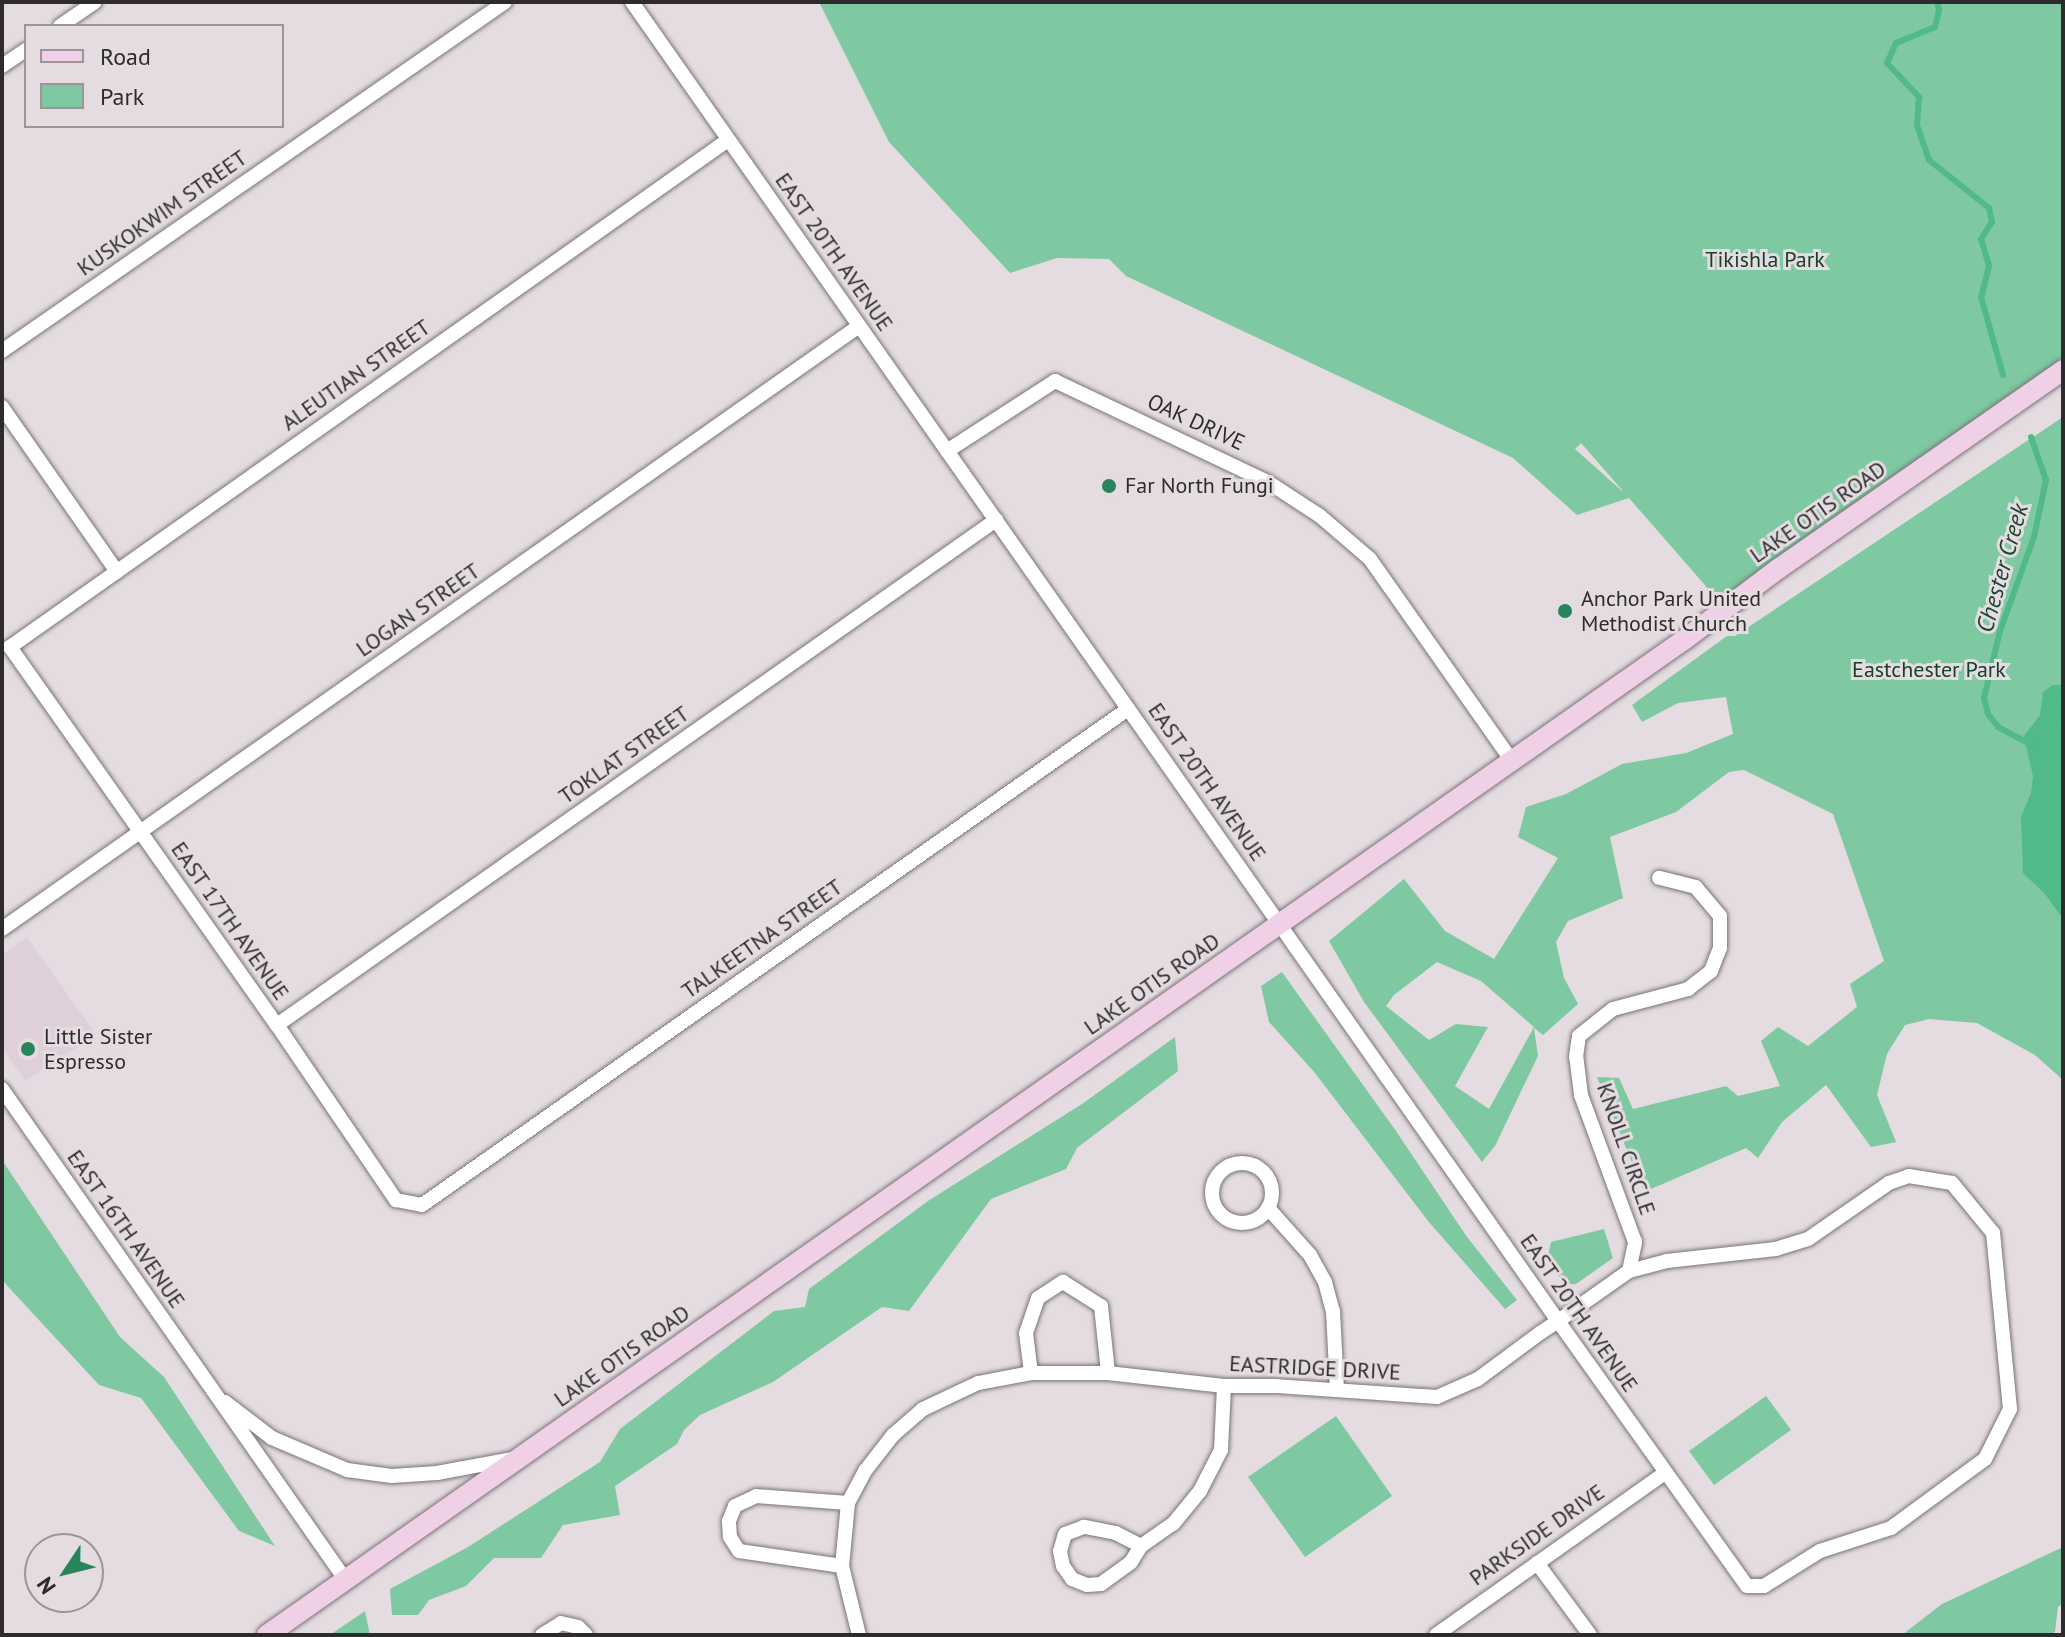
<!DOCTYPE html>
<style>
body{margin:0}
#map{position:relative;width:2065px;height:1637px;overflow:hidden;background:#e4dce0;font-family:"PT Sans",sans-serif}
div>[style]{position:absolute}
.built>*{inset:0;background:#dfcfd8}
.green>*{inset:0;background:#7ec9a2}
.water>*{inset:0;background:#52b988}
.stream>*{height:6px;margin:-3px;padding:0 3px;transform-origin:3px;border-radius:3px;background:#52b988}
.roads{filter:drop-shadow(0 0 2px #7a7377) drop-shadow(0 0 2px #7a7377)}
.minor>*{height:14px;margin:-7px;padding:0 7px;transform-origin:7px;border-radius:7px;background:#fff}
.minor>.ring{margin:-7px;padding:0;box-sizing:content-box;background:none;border:14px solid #fff;border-radius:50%}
.secondary>*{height:20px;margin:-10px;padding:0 10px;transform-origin:10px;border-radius:10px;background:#f0d0e6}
.dots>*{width:22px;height:22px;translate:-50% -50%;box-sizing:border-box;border:4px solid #e4dce0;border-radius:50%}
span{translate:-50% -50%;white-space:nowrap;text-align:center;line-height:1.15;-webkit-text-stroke:6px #e4dce0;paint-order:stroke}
.street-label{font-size:22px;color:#2e2b2d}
.park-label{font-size:22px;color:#15412c}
.poi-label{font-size:22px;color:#2e2b2d}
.left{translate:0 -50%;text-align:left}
.water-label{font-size:24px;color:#1a4530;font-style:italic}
.frame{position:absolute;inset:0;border:4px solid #2e2b2d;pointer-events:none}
.legend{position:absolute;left:24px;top:24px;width:260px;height:104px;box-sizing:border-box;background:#e4dce0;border:2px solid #9b9598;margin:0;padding:10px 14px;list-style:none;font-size:24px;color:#2e2b2d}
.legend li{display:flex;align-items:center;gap:16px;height:40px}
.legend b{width:40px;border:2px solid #9b9598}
.north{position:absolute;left:24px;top:1533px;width:80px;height:80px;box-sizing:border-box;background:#e4dce0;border:2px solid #9b9598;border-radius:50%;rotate:235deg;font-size:22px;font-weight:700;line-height:32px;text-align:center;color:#2e2b2d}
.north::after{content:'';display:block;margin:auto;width:28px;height:36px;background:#27845b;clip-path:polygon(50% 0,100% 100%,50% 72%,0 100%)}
</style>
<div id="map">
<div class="built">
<i style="clip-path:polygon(27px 937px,96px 1035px,25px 1081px,2px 1047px,2px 955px)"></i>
</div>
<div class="green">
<i style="clip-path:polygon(evenodd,819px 2px,2063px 2px,2063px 363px,1724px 607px,1629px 498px,1577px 515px,1513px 458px,1126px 276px,1109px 259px,1057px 258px,1010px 273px,889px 142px,819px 2px,1581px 443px,1622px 490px,1622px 491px,1575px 449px,1581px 443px)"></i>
<i style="clip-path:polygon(evenodd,2063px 417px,2063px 1080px,2035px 1055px,1977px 1023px,1929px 1019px,1905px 1025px,1887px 1054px,1877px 1095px,1896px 1142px,1871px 1147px,1826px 1085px,1782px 1122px,1758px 1158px,1746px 1148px,1644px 1192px,1597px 1077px,1619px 1078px,1633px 1109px,1726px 1086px,1738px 1096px,1780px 1086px,1761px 1041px,1778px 1027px,1808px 1046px,1857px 1007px,1850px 984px,1884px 961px,1833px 814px,1744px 770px,1729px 772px,1676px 812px,1610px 837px,1623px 898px,1568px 921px,1556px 942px,1564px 978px,1578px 1004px,1543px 1035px,1534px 1028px,1538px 1056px,1495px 1146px,1482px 1162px,1364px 1002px,1329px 941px,1404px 879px,1445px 931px,1494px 959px,1558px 858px,1518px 837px,1526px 807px,1566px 794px,1622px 764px,1686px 753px,1733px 734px,1726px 697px,1678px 703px,1642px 722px,1632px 705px,1727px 636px,1735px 636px,2063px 417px,1437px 962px,1481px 981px,1534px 1027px,1489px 1109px,1455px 1086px,1488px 1027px,1456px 1024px,1429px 1040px,1386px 1006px,1394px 995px,1437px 962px)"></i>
<i style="clip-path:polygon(1282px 972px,1396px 1131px,1467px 1237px,1517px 1300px,1505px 1309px,1428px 1221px,1315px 1073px,1269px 1022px,1261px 986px)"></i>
<i style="clip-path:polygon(1175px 1037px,1178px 1071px,1077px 1148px,1066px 1169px,991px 1199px,909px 1311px,882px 1307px,773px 1382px,700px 1415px,684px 1430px,677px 1444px,615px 1486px,620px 1515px,563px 1525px,541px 1558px,494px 1558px,466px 1586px,429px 1600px,418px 1615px,392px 1615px,390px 1589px,468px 1547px,600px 1462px,620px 1429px,774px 1311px,805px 1307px,809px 1289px,928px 1201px,1082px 1104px)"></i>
<i style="clip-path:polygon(2px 1160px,120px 1337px,164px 1377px,275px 1546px,239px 1531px,141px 1398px,99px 1385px,2px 1280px)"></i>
<i style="clip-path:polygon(1604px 1229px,1613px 1258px,1576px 1284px,1565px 1284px,1547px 1260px,1551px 1242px)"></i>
<i style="clip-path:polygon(1766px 1396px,1791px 1430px,1714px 1485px,1689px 1451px)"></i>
<i style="clip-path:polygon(1336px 1416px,1392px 1496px,1305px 1557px,1248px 1477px)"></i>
<i style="clip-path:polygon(2063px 1547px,2063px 1603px,2058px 1607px,2055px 1632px,2051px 1635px,1902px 1635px,1942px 1604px)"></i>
<i style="clip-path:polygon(365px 1611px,370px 1635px,330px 1635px)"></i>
</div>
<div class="water">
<i style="clip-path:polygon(2053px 685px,2063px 685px,2063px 919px,2045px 894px,2023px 873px,2021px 817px,2031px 793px,2033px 776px,2024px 736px,2040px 715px,2043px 692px)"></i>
</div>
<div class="stream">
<i style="left:1937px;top:2px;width:8px;rotate:76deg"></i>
<i style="left:1939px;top:10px;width:17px;rotate:103deg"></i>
<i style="left:1935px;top:27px;width:42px;rotate:157.7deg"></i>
<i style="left:1896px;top:43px;width:22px;rotate:114deg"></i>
<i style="left:1887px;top:63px;width:47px;rotate:46.7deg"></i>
<i style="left:1919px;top:97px;width:28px;rotate:94deg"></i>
<i style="left:1917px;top:125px;width:37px;rotate:71deg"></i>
<i style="left:1929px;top:160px;width:77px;rotate:38.7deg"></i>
<i style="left:1989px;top:208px;width:14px;rotate:78deg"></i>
<i style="left:1992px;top:222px;width:20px;rotate:123deg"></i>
<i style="left:1981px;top:239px;width:28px;rotate:73deg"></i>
<i style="left:1989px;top:266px;width:32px;rotate:104deg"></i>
<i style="left:1981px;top:297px;width:81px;rotate:74.2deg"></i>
<i style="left:2031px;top:437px;width:46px;rotate:70.8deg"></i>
<i style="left:2046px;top:480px;width:58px;rotate:101.9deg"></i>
<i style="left:2034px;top:537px;width:100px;rotate:109.9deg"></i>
<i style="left:2000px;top:631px;width:69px;rotate:103.4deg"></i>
<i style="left:1984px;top:698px;width:16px;rotate:76deg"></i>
<i style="left:1988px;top:714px;width:16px;rotate:52deg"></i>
<i style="left:1998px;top:727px;width:38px;rotate:28deg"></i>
</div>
<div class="roads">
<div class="minor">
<i style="left:632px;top:2px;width:1612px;rotate:54.93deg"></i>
<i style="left:1558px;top:1321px;width:325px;rotate:54.5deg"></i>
<i style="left:1747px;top:1586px;width:17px"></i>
<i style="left:1764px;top:1586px;width:66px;rotate:-32deg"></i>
<i style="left:1820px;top:1551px;width:75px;rotate:-17.9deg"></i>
<i style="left:1891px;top:1528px;width:117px;rotate:-36.3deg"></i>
<i style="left:1985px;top:1459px;width:56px;rotate:-63.4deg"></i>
<i style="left:2010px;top:1409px;width:177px;rotate:-95.5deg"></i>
<i style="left:1993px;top:1233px;width:65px;rotate:-129.4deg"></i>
<i style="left:1952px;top:1183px;width:44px;rotate:-170.8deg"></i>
<i style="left:1909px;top:1176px;width:21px;rotate:161deg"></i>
<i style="left:1889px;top:1183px;width:98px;rotate:145.3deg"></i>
<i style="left:1808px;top:1239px;width:34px;rotate:163deg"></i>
<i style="left:1776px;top:1249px;width:110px;rotate:173.7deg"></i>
<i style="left:1667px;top:1261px;width:39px;rotate:165deg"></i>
<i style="left:1629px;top:1271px;width:87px;rotate:144.8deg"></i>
<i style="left:1558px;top:1321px;width:22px;rotate:146deg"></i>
<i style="left:1540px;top:1333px;width:77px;rotate:143.4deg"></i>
<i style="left:1478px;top:1379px;width:45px;rotate:156.3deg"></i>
<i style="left:1437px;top:1397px;width:160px;rotate:-176.1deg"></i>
<i style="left:1277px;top:1386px;width:53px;rotate:180deg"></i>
<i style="left:1224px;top:1386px;width:117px;rotate:-173.6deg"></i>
<i style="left:1108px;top:1373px;width:77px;rotate:180deg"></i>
<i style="left:1031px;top:1373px;width:54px;rotate:169.3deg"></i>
<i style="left:978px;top:1383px;width:61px;rotate:154.7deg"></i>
<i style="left:923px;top:1409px;width:40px;rotate:139deg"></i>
<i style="left:893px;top:1435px;width:46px;rotate:127.9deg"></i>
<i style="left:865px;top:1471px;width:36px;rotate:118deg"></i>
<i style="left:848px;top:1503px;width:63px;rotate:95.4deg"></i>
<i style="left:842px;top:1566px;width:71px;rotate:76.2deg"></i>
<i style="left:60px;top:26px;width:42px;rotate:-34.4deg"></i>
<i style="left:2px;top:66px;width:29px;rotate:-34deg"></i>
<i style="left:728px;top:140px;width:879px;rotate:144.77deg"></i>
<i style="left:10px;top:647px;width:463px;rotate:54.8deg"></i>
<i style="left:277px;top:1025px;width:212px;rotate:55.8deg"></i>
<i style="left:396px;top:1200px;width:26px;rotate:11deg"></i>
<i style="left:422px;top:1205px;width:863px;rotate:-35.09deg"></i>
<i style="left:2px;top:351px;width:612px;rotate:-34.75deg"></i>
<i style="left:2px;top:407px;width:201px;rotate:55.1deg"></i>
<i style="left:947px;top:451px;width:129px;rotate:-32.9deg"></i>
<i style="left:1055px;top:381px;width:236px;rotate:25.4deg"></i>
<i style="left:1268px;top:482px;width:62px;rotate:33.2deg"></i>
<i style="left:1320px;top:516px;width:66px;rotate:40.7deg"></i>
<i style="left:1370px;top:559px;width:247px;rotate:54.9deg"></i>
<i style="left:2px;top:929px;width:1048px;rotate:-35.13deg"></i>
<i style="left:277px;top:1025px;width:879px;rotate:-35.08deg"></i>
<i style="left:2px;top:1089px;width:598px;rotate:55.01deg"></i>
<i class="ring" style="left:1212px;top:1163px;width:46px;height:46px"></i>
<i style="left:1268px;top:1208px;width:63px;rotate:48.2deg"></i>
<i style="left:1310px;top:1255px;width:31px;rotate:61deg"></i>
<i style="left:1325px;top:1282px;width:30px;rotate:75deg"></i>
<i style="left:1333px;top:1311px;width:79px;rotate:87.1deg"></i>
<i style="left:1629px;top:1271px;width:30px;rotate:-78deg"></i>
<i style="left:1635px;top:1242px;width:157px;rotate:-110.2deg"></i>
<i style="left:1581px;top:1095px;width:38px;rotate:-97deg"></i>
<i style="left:1576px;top:1057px;width:21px;rotate:-82deg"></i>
<i style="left:1579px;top:1036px;width:43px;rotate:-38.5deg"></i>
<i style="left:1613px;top:1009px;width:78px;rotate:-14.9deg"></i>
<i style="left:1688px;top:989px;width:29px;rotate:-38deg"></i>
<i style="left:1711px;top:971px;width:25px;rotate:-69deg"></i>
<i style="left:1720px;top:948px;width:32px;rotate:-90deg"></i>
<i style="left:1720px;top:916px;width:38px;rotate:-130deg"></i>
<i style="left:1696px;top:887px;width:38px;rotate:-166deg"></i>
<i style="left:1031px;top:1373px;width:40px;rotate:-97.1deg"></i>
<i style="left:1026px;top:1333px;width:37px;rotate:-71deg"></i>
<i style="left:1038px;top:1298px;width:30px;rotate:-33deg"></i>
<i style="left:1063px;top:1282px;width:45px;rotate:32.3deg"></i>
<i style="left:1101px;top:1306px;width:67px;rotate:84deg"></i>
<i style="left:225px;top:1402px;width:59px;rotate:37.5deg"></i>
<i style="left:272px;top:1438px;width:82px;rotate:23.1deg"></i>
<i style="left:347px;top:1470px;width:45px;rotate:7.6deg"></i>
<i style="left:392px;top:1476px;width:45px;rotate:-3.8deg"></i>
<i style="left:437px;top:1473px;width:76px;rotate:-10.6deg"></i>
<i style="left:1141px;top:1546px;width:28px;rotate:-153deg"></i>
<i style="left:1116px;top:1533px;width:33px;rotate:-169deg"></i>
<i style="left:1084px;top:1527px;width:20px;rotate:160deg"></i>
<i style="left:1065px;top:1534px;width:18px;rotate:106deg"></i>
<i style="left:1060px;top:1551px;width:15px;rotate:79deg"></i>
<i style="left:1063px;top:1566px;width:16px;rotate:55deg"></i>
<i style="left:1072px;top:1579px;width:16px;rotate:22deg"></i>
<i style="left:1087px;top:1585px;width:14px;rotate:-4deg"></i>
<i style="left:1101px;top:1584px;width:37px;rotate:-36deg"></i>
<i style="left:1131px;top:1562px;width:19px;rotate:-58deg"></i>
<i style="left:1141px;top:1546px;width:39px;rotate:-35deg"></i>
<i style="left:1173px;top:1524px;width:43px;rotate:-50.7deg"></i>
<i style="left:1200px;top:1491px;width:46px;rotate:-62.9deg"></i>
<i style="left:1221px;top:1450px;width:64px;rotate:-87.3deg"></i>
<i style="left:1537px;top:1563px;width:89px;rotate:53.6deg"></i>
<i style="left:842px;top:1566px;width:104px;rotate:-171.7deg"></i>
<i style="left:739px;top:1551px;width:17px;rotate:-123deg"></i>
<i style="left:730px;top:1537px;width:16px;rotate:-94deg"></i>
<i style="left:729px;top:1521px;width:16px;rotate:-68deg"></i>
<i style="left:735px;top:1506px;width:23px;rotate:-25deg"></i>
<i style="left:756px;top:1496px;width:92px;rotate:4.4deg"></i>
<i style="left:542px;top:1635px;width:22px;rotate:-32deg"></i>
<i style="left:561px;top:1623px;width:17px;rotate:13deg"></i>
<i style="left:578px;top:1627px;width:11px;rotate:45deg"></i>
<i style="left:1436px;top:1635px;width:281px;rotate:-35.3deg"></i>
</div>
<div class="secondary">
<i style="left:267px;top:1635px;width:1731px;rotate:-35.08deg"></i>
<i style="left:1684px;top:640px;width:118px;rotate:-37.1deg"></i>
<i style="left:1778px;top:569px;width:348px;rotate:-34.9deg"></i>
</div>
</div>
<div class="dots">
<i style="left:1109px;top:486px;background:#27845b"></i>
<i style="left:1565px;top:611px;background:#27845b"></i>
<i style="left:28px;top:1049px;background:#27845b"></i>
</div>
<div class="street-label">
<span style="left:162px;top:213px;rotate:-35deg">KUSKOKWIM STREET</span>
<span style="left:834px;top:252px;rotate:55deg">EAST 20TH AVENUE</span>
<span style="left:356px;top:375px;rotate:-35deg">ALEUTIAN STREET</span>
<span style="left:1196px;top:422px;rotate:25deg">OAK DRIVE</span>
<span style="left:1818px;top:512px;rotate:-35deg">LAKE OTIS ROAD</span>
<span style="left:418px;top:610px;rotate:-35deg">LOGAN STREET</span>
<span style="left:624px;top:755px;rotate:-35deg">TOKLAT STREET</span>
<span style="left:1207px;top:782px;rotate:55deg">EAST 20TH AVENUE</span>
<span style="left:230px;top:921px;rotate:55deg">EAST 17TH AVENUE</span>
<span style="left:762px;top:939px;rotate:-35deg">TALKEETNA STREET</span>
<span style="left:1152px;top:984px;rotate:-35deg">LAKE OTIS ROAD</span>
<span style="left:1626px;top:1149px;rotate:71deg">KNOLL CIRCLE</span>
<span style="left:126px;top:1229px;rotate:55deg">EAST 16TH AVENUE</span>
<span style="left:1579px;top:1313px;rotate:55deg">EAST 20TH AVENUE</span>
<span style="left:622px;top:1356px;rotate:-35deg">LAKE OTIS ROAD</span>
<span style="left:1315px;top:1368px;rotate:3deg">EASTRIDGE DRIVE</span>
<span style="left:1537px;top:1535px;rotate:-35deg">PARKSIDE DRIVE</span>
</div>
<div class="park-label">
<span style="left:1765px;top:260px">Tikishla Park</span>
<span style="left:1929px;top:670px">Eastchester Park</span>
</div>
<div class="poi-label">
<span class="left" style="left:1125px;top:486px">Far North Fungi</span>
<span class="left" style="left:1581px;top:611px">Anchor Park United<br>Methodist Church</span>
<span class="left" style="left:44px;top:1049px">Little Sister<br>Espresso</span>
</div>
<div class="water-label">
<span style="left:2002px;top:568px;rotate:-74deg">Chester Creek</span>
</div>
<div class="frame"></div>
<ul class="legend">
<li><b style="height:10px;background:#f0d0e6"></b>Road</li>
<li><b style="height:22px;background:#7ec9a2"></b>Park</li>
</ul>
<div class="north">N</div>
</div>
